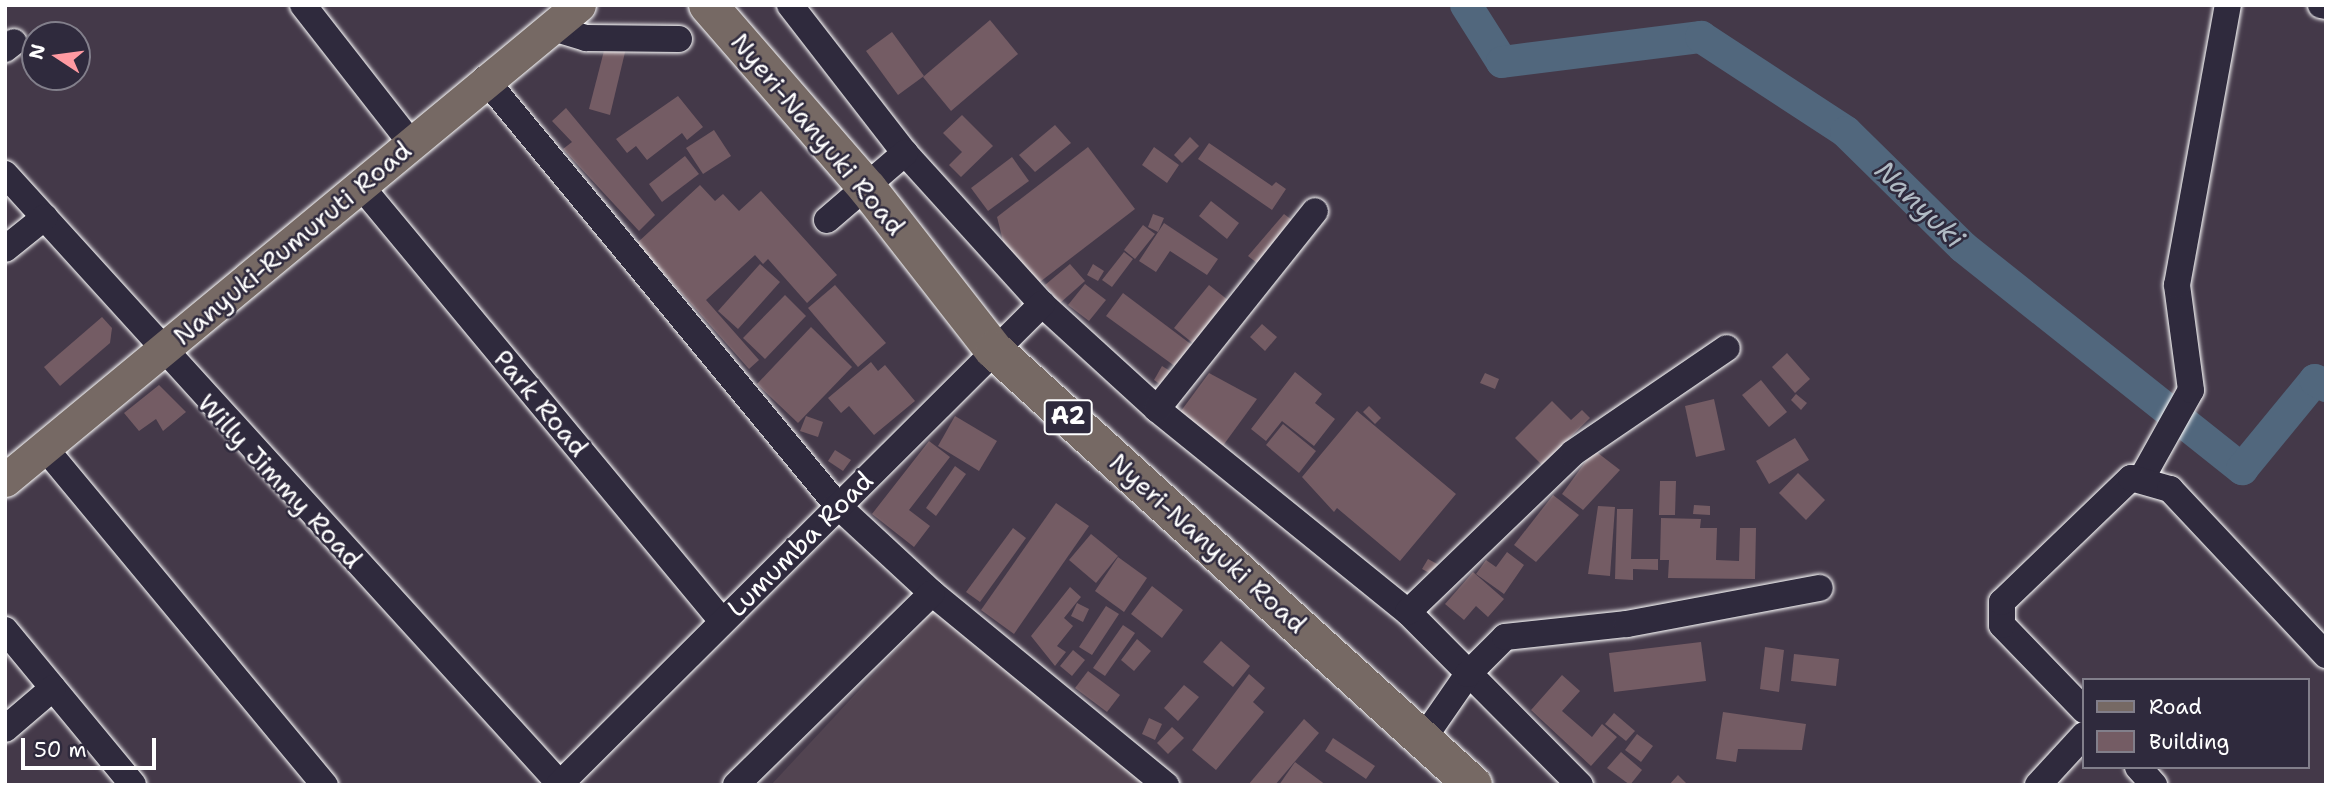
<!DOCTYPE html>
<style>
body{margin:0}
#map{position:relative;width:2331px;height:790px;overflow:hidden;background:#443949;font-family:"Shantell Sans",sans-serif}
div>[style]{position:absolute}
.built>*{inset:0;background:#524451}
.river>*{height:32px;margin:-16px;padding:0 16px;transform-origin:16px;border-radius:16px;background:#51677d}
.building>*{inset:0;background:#745c64}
.roads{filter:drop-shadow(0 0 2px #fff) drop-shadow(0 0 2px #fff)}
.minor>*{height:26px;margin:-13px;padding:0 13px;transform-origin:13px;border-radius:13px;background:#2f2a3d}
.major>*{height:33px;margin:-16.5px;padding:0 16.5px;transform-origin:16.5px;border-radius:16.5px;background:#766964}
.highway>*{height:38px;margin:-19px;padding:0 19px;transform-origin:19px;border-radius:19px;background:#766964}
span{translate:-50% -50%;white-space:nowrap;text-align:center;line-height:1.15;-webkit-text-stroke:5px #2f2a3d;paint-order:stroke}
.shield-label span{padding:2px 5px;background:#2f2a3d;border:2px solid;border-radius:5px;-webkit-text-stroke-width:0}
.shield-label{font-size:24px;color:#fff;font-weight:700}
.street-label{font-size:26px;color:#fff}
.water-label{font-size:28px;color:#b1bbc4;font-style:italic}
.frame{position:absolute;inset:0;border:7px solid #fff;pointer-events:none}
.legend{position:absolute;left:2082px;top:678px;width:228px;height:91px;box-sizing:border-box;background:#2f2a3d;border:2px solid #827f8b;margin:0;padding:9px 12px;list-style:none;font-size:21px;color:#fff}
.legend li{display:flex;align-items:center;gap:14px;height:35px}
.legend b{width:35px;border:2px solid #827f8b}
.north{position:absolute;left:21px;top:21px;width:70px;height:70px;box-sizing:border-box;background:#2f2a3d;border:2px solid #827f8b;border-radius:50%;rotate:283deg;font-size:19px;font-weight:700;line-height:28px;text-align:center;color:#fff}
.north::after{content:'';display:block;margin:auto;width:24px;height:32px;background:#ff9aa2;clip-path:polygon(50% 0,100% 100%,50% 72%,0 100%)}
.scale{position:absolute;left:21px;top:738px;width:135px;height:32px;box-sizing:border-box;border:4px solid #fff;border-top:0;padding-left:9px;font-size:21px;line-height:24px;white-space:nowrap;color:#fff;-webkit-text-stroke:5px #2f2a3d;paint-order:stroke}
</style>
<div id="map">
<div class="built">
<i style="clip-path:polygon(940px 603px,1153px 785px,771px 785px)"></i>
</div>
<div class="river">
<i style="left:1466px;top:5px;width:67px;rotate:57.7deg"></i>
<i style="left:1502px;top:62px;width:201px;rotate:-7.2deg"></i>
<i style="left:1701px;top:37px;width:173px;rotate:33.2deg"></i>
<i style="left:1846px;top:132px;width:164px;rotate:44.5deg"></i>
<i style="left:1963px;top:247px;width:357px;rotate:38.5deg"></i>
<i style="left:2242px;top:469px;width:115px;rotate:-50.6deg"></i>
<i style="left:2315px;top:380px;width:13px;rotate:29deg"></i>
</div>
<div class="building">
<i style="clip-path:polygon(990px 20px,1018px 54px,951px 111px,923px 77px)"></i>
<i style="clip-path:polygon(892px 32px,924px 76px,898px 95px,866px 51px)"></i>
<i style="clip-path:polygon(606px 43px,626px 48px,610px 115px,589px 109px)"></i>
<i style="clip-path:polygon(678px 96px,703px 127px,687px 140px,682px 133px,647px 160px,636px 146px,627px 153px,616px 139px)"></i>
<i style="clip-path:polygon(566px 108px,655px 215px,639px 231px,563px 149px,572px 142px,552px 121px)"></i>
<i style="clip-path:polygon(962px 115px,993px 146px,961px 177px,949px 165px,962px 152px,943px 133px)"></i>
<i style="clip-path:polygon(1055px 125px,1071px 143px,1035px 172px,1019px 155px)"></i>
<i style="clip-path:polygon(714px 130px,731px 156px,703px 174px,686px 148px)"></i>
<i style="clip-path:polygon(1190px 137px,1199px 146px,1182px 163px,1174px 155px)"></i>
<i style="clip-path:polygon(1209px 143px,1272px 186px,1276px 182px,1286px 189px,1272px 210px,1198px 159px)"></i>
<i style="clip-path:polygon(1088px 147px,1135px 209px,1032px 288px,1007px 257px,997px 217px)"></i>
<i style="clip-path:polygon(1154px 147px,1179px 165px,1167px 183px,1142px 165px)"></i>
<i style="clip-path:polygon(685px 156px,699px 174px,662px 202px,649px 184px)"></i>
<i style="clip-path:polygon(1012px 157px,1029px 181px,988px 211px,971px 188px)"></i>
<i style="clip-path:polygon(700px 185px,715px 201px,723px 194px,739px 211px,761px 191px,837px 275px,807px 303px,768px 259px,763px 264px,755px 255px,706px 300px,759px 360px,749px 369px,637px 243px)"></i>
<i style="clip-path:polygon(1211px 201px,1239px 223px,1227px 239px,1199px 216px)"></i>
<i style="clip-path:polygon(1153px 214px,1164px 218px,1158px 232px,1148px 227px)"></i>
<i style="clip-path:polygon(1284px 214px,1292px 220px,1257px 263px,1248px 256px)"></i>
<i style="clip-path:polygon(1164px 223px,1218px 259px,1207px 275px,1170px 251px,1156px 272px,1139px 261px)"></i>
<i style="clip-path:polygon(1143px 225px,1155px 234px,1135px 259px,1124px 250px)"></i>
<i style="clip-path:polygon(1124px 252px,1133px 259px,1112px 287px,1102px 280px)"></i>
<i style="clip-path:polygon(760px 264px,780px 282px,738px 329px,718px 311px)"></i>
<i style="clip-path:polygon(1070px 264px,1085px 281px,1060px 303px,1045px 285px)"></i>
<i style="clip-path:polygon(1093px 264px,1104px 271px,1098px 281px,1087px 275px)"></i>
<i style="clip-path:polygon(1085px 284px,1106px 300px,1089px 321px,1068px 305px)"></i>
<i style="clip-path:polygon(835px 285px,886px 343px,858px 367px,808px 308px)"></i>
<i style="clip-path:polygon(1209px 285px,1228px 300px,1194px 344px,1174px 328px)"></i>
<i style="clip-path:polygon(1123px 293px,1192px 345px,1176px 367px,1106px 316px)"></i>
<i style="clip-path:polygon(785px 295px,806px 316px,765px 359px,743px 338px)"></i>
<i style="clip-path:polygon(102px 317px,112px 328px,110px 343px,60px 386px,44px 367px)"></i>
<i style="clip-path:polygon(1262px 324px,1277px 337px,1265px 351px,1250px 337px)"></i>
<i style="clip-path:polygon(811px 327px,852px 367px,798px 423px,757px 384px)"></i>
<i style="clip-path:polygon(1787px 353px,1810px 379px,1795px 393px,1772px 367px)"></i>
<i style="clip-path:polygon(871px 362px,878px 371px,885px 365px,915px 401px,874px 435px,849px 406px,841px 413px,828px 398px)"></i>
<i style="clip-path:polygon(1162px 366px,1170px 371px,1161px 385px,1154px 380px)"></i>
<i style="clip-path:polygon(1295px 372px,1322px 394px,1315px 403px,1335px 419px,1314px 446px,1282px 421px,1266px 441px,1251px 429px)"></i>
<i style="clip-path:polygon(1209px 373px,1257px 399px,1222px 447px,1178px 415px)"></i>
<i style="clip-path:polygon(1485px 373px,1499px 379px,1495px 389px,1480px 383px)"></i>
<i style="clip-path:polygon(1761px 380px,1787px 412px,1769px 427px,1742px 395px)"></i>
<i style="clip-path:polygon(159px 385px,186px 412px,163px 431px,156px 419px,139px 431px,124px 413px)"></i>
<i style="clip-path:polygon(1796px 394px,1807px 403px,1801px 410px,1791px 400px)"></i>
<i style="clip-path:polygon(1714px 399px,1725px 450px,1696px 457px,1685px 406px)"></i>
<i style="clip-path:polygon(1552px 401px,1571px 420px,1582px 410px,1590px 418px,1542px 465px,1515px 438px)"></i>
<i style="clip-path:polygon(1369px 406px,1381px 418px,1375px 424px,1363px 412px)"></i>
<i style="clip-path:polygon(1357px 411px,1456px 494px,1400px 561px,1337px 508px,1334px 512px,1302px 477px)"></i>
<i style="clip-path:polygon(806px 416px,823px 422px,818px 437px,800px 431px)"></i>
<i style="clip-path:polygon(955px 416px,997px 441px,979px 471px,938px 446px)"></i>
<i style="clip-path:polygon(1283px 424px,1316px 451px,1299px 473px,1266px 445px)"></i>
<i style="clip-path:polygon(1795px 438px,1809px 460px,1769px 484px,1756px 461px)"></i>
<i style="clip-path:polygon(929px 441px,950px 457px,909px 510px,930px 526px,914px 547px,872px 514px)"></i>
<i style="clip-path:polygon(835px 450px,851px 460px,843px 471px,828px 461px)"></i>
<i style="clip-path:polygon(1594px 450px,1620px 470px,1583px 510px,1562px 494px)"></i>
<i style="clip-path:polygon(955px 466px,966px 474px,936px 516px,926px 508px)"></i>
<i style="clip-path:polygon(1798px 473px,1825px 500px,1806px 520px,1779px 493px)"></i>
<i style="clip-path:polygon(1660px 481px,1676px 481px,1675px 515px,1659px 515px)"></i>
<i style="clip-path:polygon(1553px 495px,1579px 515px,1536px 562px,1514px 545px)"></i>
<i style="clip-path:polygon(1056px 503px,1089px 526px,1014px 634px,981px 610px)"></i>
<i style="clip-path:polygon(1694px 505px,1710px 506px,1710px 515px,1693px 514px)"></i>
<i style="clip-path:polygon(1598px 506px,1615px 507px,1610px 576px,1588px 574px)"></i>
<i style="clip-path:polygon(1617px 509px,1633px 509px,1631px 559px,1658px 559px,1658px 570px,1633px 569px,1633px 580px,1615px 579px)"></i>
<i style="clip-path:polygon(1661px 518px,1701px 519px,1700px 528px,1717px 528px,1716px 560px,1739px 561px,1740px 528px,1756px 528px,1755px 579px,1668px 578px,1669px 560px,1660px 560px)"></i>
<i style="clip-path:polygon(1013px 528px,1026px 538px,980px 602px,966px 592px)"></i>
<i style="clip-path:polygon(1091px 534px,1118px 556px,1096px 583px,1069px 560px)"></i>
<i style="clip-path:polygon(1507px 552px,1524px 565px,1504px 594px,1476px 574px,1486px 560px,1496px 567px)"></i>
<i style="clip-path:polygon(1118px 557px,1147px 578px,1124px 612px,1095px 591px)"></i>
<i style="clip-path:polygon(1428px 559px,1439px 565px,1433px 575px,1422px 569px)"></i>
<i style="clip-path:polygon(1473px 572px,1504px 599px,1488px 617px,1476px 606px,1464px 620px,1445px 604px)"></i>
<i style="clip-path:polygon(1152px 586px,1183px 610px,1162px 638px,1131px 614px)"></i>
<i style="clip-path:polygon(1070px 587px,1081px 597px,1064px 618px,1073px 626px,1057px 646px,1066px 652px,1055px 666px,1031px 636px)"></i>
<i style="clip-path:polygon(1077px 603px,1089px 609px,1083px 622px,1071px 616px)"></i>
<i style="clip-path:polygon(1106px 606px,1119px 614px,1092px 655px,1079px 647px)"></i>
<i style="clip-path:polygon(1123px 625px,1135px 633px,1105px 676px,1093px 668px)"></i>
<i style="clip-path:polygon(1137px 639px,1151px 651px,1134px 671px,1121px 660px)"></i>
<i style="clip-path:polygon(1221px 641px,1250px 666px,1233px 687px,1203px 662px)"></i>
<i style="clip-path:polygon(1701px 642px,1706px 681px,1614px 692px,1609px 653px)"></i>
<i style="clip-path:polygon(1765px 647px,1784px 650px,1779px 692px,1760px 689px)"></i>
<i style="clip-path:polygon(1073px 650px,1085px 660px,1072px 676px,1060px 666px)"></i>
<i style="clip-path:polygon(1794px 654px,1839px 659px,1836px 686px,1791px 681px)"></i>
<i style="clip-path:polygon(1088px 671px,1120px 695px,1107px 712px,1075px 688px)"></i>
<i style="clip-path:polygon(1249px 674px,1265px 688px,1253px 702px,1264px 712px,1216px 770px,1192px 750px)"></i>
<i style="clip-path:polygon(1562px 675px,1580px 691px,1562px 711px,1592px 737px,1602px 724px,1617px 737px,1591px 766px,1531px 710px)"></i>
<i style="clip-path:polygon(1184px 685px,1199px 697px,1178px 721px,1164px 708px)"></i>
<i style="clip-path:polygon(1723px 712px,1806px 724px,1802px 750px,1738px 749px,1736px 762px,1716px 759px)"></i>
<i style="clip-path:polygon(1614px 713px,1635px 731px,1626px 741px,1605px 724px)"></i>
<i style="clip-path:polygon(1149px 718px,1162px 724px,1155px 740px,1142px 734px)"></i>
<i style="clip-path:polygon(1304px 719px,1319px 733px,1275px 785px,1248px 785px)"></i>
<i style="clip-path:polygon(1172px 727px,1184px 738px,1168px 754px,1157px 743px)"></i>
<i style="clip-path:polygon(1637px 734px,1653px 746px,1641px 762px,1625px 750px)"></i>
<i style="clip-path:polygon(1333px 738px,1375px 766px,1366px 779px,1325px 751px)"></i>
<i style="clip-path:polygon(1621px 752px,1642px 770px,1630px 785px,1607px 768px)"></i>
<i style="clip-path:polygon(1295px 762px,1326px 785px,1279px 785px)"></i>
<i style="clip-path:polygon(1678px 775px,1688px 785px,1669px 785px)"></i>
</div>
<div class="roads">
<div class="minor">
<i style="left:303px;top:5px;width:174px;rotate:52deg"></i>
<i style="left:790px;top:5px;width:187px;rotate:52.2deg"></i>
<i style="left:905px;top:153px;width:204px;rotate:47.8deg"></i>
<i style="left:1042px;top:304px;width:156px;rotate:42.4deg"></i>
<i style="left:1157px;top:409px;width:323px;rotate:39deg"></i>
<i style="left:1408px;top:612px;width:244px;rotate:45.2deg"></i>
<i style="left:2321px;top:5px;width:5px;rotate:11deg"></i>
<i style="left:550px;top:27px;width:38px;rotate:17deg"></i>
<i style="left:586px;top:38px;width:93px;rotate:0.6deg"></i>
<i style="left:5px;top:49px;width:11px;rotate:-38deg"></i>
<i style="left:485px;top:79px;width:553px;rotate:50.43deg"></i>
<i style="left:837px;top:505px;width:129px;rotate:42.8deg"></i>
<i style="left:932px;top:593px;width:303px;rotate:39.4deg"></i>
<i style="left:5px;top:174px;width:826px;rotate:47.7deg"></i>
<i style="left:360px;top:185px;width:567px;rotate:50.3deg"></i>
<i style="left:827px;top:220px;width:103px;rotate:-40.7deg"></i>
<i style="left:5px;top:249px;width:51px;rotate:-38.7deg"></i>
<i style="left:1157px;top:409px;width:253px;rotate:-51.4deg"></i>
<i style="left:44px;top:447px;width:440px;rotate:50.3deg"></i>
<i style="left:2143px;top:476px;width:98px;rotate:-60.8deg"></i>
<i style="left:2191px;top:390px;width:106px;rotate:-97.6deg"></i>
<i style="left:2177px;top:285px;width:285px;rotate:-79.7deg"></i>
<i style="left:1408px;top:612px;width:229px;rotate:-43.9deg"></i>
<i style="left:1573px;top:453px;width:186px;rotate:-34.3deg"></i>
<i style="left:5px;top:630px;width:201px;rotate:50.4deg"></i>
<i style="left:2084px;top:710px;width:118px;rotate:-134deg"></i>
<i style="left:2002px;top:625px;width:23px;rotate:-90deg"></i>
<i style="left:2002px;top:602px;width:179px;rotate:-43.9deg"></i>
<i style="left:2131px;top:478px;width:41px;rotate:15.8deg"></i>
<i style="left:2170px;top:489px;width:228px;rotate:46.8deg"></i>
<i style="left:5px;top:729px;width:63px;rotate:-40.5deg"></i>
<i style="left:1423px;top:739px;width:79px;rotate:-55.3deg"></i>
<i style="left:1468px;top:674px;width:52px;rotate:-45deg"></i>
<i style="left:1505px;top:637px;width:123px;rotate:-6.1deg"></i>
<i style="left:1627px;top:624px;width:196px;rotate:-10.6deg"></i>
<i style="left:2138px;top:767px;width:24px;rotate:48deg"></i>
<i style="left:559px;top:785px;width:682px;rotate:-44.88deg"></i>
<i style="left:736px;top:785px;width:274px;rotate:-44.4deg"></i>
<i style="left:2038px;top:785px;width:68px;rotate:-47.4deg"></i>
</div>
<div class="major">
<i style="left:5px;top:480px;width:745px;rotate:-39.61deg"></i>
</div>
<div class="highway">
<i style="left:708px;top:5px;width:244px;rotate:49deg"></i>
<i style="left:868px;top:189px;width:204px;rotate:52deg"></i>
<i style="left:994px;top:350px;width:647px;rotate:42.24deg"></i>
</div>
</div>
<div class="shield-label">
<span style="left:1068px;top:417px">A2</span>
</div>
<div class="street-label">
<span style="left:818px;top:134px;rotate:50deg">Nyeri-Nanyuki Road</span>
<span style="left:292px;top:243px;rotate:-40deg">Nanyuki-Rumuruti Road</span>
<span style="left:541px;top:403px;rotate:50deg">Park Road</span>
<span style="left:280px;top:481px;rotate:47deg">Willy Jimmy Road</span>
<span style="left:1208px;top:543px;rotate:42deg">Nyeri-Nanyuki Road</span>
<span style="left:800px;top:544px;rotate:-45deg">Lumumba Road</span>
</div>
<div class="water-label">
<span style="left:1920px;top:204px;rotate:44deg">Nanyuki</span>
</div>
<div class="frame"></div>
<ul class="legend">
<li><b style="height:9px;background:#766964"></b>Road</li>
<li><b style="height:19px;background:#745c64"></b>Building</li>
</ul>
<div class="north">N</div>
<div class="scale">50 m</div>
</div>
